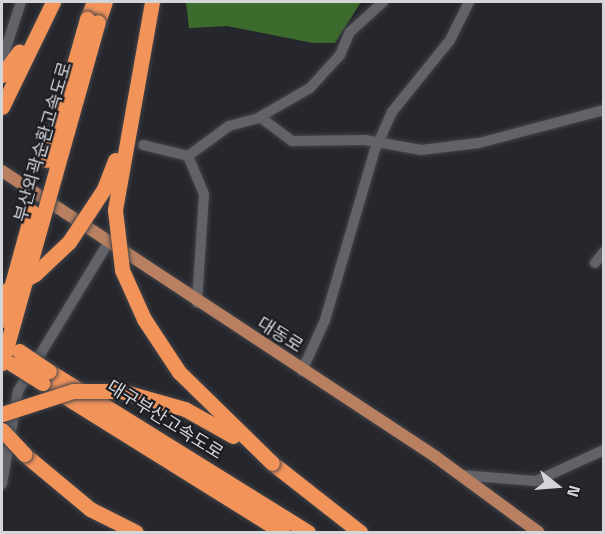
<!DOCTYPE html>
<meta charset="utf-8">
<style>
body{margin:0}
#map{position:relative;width:605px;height:534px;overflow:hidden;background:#26272d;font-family:"Titillium Web","Noto Sans KR",sans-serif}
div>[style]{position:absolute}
.forest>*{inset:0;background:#3c6b2d}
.roads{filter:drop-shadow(0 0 2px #424348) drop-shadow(0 0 2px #424348)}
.minor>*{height:10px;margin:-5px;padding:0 5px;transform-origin:5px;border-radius:5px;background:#616369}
.major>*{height:12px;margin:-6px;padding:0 6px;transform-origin:6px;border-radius:6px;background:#b88060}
.highway>*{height:15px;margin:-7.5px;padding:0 7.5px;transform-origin:7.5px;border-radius:7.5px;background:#f2935a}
.bridges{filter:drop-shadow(0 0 2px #424348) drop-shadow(0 0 2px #424348)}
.highway-bridge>*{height:15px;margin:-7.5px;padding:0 7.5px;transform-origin:7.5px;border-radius:7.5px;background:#f2935a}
span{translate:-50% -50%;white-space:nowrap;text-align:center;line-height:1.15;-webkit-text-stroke:4.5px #1c1e23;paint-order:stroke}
.street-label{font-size:18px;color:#d4d5d9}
.frame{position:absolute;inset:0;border:3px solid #d4d5d9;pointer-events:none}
.north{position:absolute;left:527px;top:456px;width:60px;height:60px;-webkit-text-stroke:4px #1c1e23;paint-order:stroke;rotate:107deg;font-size:16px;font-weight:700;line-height:24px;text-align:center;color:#d4d5d9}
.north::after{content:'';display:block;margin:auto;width:21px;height:27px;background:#d4d5d9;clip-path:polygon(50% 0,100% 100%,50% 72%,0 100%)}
</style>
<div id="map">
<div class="forest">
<i style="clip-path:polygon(186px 2px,361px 2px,335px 43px,313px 43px,227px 26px,189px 28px)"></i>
</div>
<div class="roads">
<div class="minor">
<i style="left:2px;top:60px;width:61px;rotate:-71.9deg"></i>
<i style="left:260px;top:117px;width:40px;rotate:37deg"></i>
<i style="left:292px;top:141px;width:73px;rotate:-0.8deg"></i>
<i style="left:365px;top:140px;width:57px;rotate:10.1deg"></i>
<i style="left:421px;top:150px;width:58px;rotate:-6.9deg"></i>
<i style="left:479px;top:143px;width:129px;rotate:-14.8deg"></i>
<i style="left:143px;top:145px;width:46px;rotate:13.7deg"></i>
<i style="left:188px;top:156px;width:41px;rotate:67.2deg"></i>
<i style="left:204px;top:194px;width:109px;rotate:93.7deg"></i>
<i style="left:188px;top:156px;width:51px;rotate:-36.2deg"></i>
<i style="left:229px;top:126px;width:28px;rotate:-15deg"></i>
<i style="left:256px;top:119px;width:62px;rotate:-29.9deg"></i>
<i style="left:310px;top:88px;width:45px;rotate:-47.7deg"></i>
<i style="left:340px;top:55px;width:25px;rotate:-67deg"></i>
<i style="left:350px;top:32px;width:45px;rotate:-42.3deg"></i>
<i style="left:595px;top:263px;width:14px;rotate:-51deg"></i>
<i style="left:302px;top:371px;width:56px;rotate:-65.7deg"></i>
<i style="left:325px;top:320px;width:175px;rotate:-73.7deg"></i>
<i style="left:374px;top:152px;width:44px;rotate:-65.8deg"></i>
<i style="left:392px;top:112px;width:92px;rotate:-51.1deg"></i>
<i style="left:450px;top:40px;width:42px;rotate:-63.4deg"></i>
<i style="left:460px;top:475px;width:76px;rotate:4.5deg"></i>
<i style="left:536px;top:481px;width:75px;rotate:-24.5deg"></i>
<i style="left:2px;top:484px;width:94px;rotate:-80.2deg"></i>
<i style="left:18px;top:391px;width:173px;rotate:-58.7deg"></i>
</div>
<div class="major">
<i style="left:2px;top:171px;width:520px;rotate:33.38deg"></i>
<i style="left:436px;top:457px;width:127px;rotate:36.3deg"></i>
</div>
<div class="highway">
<i style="left:87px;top:19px;width:18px;rotate:-68deg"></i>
<i style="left:98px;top:22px;width:21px;rotate:-71deg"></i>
<i style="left:2px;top:75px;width:29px;rotate:-54deg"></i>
<i style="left:2px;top:107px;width:117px;rotate:-64.1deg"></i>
<i style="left:49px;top:371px;width:305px;rotate:31.9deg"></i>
<i style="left:43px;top:383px;width:282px;rotate:31.9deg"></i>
<i style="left:24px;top:454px;width:86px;rotate:39.8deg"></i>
<i style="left:90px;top:509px;width:51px;rotate:26.6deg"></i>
<i style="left:272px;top:463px;width:112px;rotate:38.1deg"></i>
</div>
</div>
<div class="bridges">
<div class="highway-bridge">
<i style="left:152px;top:2px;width:211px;rotate:100.1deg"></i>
<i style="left:115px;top:210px;width:60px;rotate:83.3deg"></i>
<i style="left:122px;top:270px;width:54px;rotate:65.8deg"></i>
<i style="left:144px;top:319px;width:64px;rotate:56.6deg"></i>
<i style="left:179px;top:372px;width:130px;rotate:44.4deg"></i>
<i style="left:47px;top:160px;width:147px;rotate:-74.2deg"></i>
<i style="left:2px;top:293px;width:38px;rotate:-30deg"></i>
<i style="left:35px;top:274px;width:47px;rotate:-43.3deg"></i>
<i style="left:69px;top:242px;width:64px;rotate:-56.6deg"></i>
<i style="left:104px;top:189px;width:31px;rotate:-69deg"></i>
<i style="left:2px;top:320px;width:112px;rotate:-74.5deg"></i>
<i style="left:19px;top:351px;width:36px;rotate:34deg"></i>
<i style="left:2px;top:363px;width:354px;rotate:-74.3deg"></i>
<i style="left:12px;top:364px;width:36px;rotate:32deg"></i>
<i style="left:2px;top:414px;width:75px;rotate:-17.9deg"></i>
<i style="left:73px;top:391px;width:48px"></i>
<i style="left:121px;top:391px;width:66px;rotate:15.7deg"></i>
<i style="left:185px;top:409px;width:55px;rotate:29.4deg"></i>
<i style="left:2px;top:430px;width:33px;rotate:47deg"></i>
</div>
</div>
<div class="street-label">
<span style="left:43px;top:142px;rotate:-74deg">부산외곽순환고속도로</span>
<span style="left:280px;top:335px;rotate:32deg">대동로</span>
<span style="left:165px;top:420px;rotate:32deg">대구부산고속도로</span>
</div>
<div class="frame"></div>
<div class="north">N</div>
</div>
